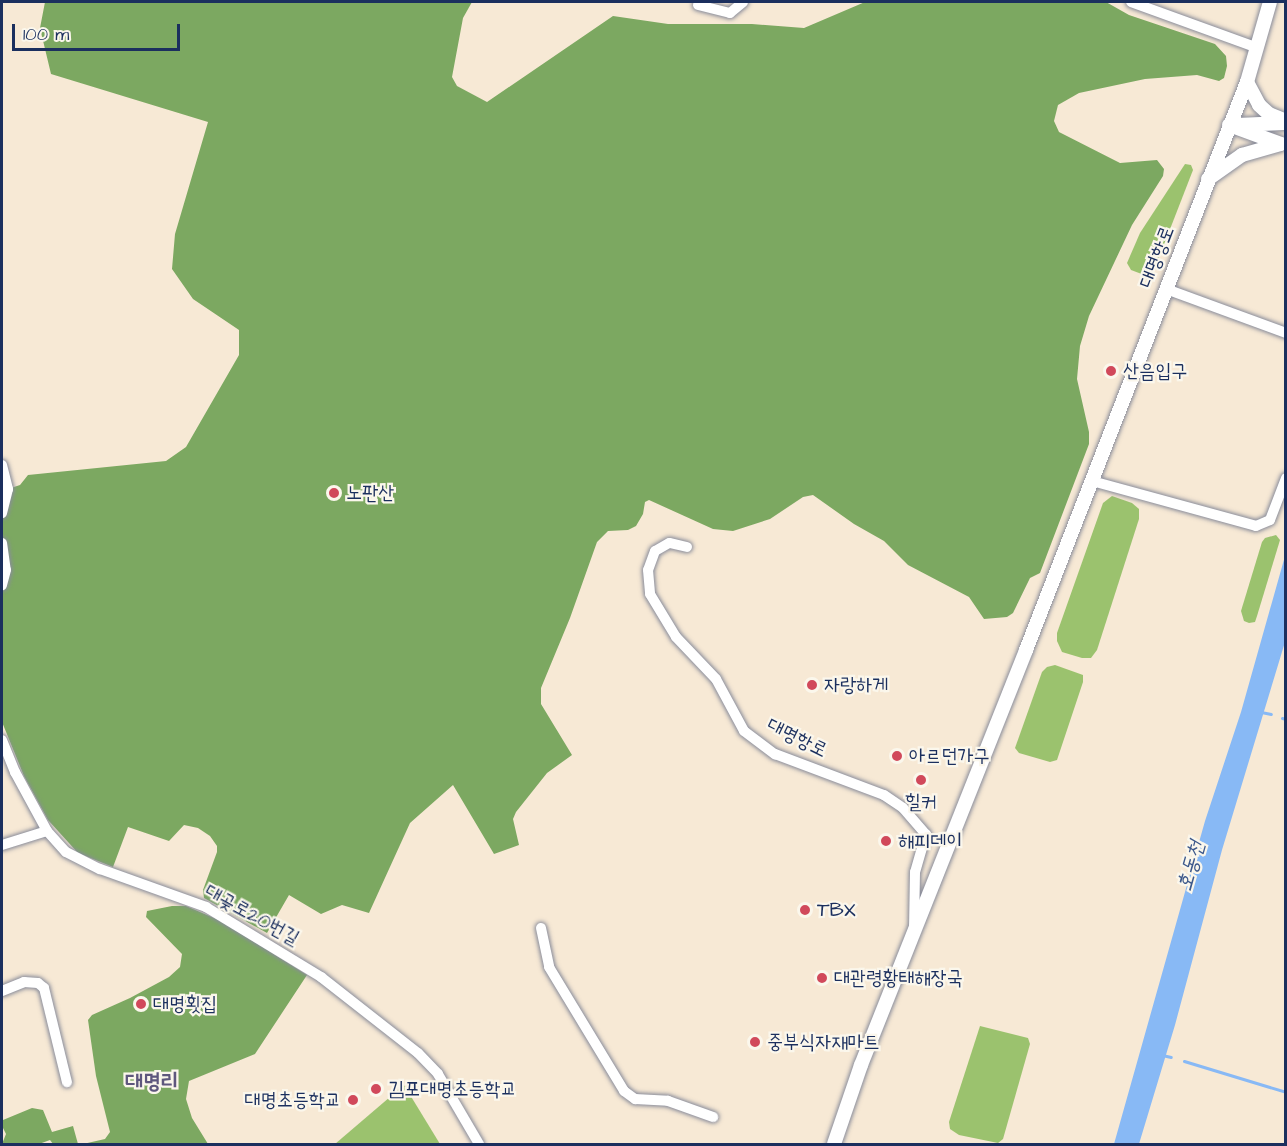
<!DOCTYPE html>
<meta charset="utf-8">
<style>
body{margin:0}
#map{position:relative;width:1287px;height:1146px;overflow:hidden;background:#f7e9d5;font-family:"Architects Daughter","Poor Story",sans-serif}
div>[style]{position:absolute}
.green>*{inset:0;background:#9bc26e}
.forest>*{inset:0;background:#7ca861}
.water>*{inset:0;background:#88b9f5}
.stream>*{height:3px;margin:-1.5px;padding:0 1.5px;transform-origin:1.5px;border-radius:1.5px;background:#88b9f5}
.roads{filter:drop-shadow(0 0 2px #898c9a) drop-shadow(0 0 2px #898c9a)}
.minor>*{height:10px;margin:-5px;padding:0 5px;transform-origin:5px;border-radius:5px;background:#fff}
.major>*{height:14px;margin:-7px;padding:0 7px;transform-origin:7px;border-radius:7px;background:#fff}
.dots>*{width:16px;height:16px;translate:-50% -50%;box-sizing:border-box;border:3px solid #fbf7ec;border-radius:50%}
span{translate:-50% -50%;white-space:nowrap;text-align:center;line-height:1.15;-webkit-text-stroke:4.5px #fbf7ec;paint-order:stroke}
.street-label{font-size:20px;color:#1b2f5e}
.poi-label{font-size:20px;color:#1b2f5e}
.left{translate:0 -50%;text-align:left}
.right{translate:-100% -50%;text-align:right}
.water-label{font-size:21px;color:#3c588b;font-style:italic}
.quarter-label{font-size:22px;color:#5e577d;font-weight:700}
.frame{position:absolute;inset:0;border:3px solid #1b2f5e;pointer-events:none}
.scale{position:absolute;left:12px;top:24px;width:168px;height:27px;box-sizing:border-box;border:3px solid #1b2f5e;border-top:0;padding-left:8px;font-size:18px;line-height:21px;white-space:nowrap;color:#1b2f5e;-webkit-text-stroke:4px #fbf7ec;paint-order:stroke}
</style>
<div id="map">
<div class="green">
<i style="clip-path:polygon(1185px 164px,1191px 165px,1193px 170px,1153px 273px,1147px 276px,1131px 270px,1127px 263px,1140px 233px)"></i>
<i style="clip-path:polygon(1112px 496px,1132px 503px,1139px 509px,1139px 519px,1097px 650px,1091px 658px,1082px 658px,1062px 652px,1057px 641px,1057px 633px,1103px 503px)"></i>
<i style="clip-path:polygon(1276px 535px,1280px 540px,1257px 616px,1255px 622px,1249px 623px,1244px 621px,1241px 611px,1262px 542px,1265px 538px)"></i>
<i style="clip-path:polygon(1055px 665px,1083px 675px,1083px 682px,1057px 760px,1050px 762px,1019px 753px,1015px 748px,1042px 672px,1047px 667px)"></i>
<i style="clip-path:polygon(980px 1026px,1028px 1038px,1030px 1044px,1003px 1139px,998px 1143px,959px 1135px,950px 1129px,949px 1122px)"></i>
<i style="clip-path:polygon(404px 1085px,440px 1144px,335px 1144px)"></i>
</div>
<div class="forest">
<i style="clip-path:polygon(45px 2px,472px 2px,463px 18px,452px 77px,457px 86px,487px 102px,613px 16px,668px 24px,752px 24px,804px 28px,865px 2px,1106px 2px,1129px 15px,1215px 44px,1226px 56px,1227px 66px,1224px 78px,1219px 81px,1197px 75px,1145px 79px,1079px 93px,1058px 105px,1054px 121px,1059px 132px,1120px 163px,1157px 160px,1164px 169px,1163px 176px,1132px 225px,1089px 316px,1080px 346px,1077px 379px,1089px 432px,1089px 444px,1040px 573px,1030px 578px,1013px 613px,1007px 617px,984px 619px,969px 597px,908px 565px,884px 541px,854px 524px,813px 495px,803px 497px,770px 519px,733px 531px,713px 529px,649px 500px,645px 502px,643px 514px,636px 526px,628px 530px,608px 531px,597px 542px,570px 618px,541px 688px,541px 704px,572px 755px,547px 773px,516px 812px,513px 819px,519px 845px,494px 854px,453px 785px,410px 823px,369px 913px,342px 905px,321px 914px,289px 895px,267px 933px,204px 898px,203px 890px,217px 852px,217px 846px,210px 836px,198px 828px,184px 825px,169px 841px,128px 827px,113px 867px,78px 853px,48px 820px,24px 776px,2px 722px,2px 465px,8px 489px,20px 485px,28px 475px,166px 461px,186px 447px,239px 355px,239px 330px,193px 299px,172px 269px,175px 234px,208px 122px,51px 74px,40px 28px)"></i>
<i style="clip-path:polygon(172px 906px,186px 906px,221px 921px,307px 975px,255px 1054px,189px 1081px,186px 1099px,192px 1118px,208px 1144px,83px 1144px,105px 1139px,110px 1132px,96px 1076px,88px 1020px,92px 1015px,130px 998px,169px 977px,180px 967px,182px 954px,146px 917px,147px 911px)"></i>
<i style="clip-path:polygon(32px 1108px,43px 1110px,52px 1132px,73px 1126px,78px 1144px,53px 1144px,50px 1140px,39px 1144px,2px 1144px,6px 1134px,2px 1126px,3px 1120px)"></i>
</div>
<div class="water">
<i style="clip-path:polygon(1285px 556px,1285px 642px,1222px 850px,1175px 1025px,1139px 1144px,1114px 1144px,1205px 821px,1241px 712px)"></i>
</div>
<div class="stream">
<i style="left:1261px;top:712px;width:10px;rotate:11deg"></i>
<i style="left:1282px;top:718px;width:4px;rotate:14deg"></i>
<i style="left:1162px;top:1055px;width:9px;rotate:13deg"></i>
<i style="left:1184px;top:1061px;width:107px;rotate:16.9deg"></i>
</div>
<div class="roads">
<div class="minor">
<i style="left:1131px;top:2px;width:135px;rotate:19.9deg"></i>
<i style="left:698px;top:5px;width:33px;rotate:14deg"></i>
<i style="left:730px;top:13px;width:17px;rotate:-40deg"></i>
<i style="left:1166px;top:289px;width:128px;rotate:20.1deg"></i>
<i style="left:2px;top:465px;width:25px;rotate:76deg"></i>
<i style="left:8px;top:489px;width:25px;rotate:104deg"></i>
<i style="left:1092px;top:481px;width:170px;rotate:15.3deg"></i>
<i style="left:1256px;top:526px;width:15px;rotate:-23deg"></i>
<i style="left:1270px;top:520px;width:45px;rotate:-69.1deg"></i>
<i style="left:2px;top:543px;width:27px;rotate:82deg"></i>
<i style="left:6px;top:570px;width:16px;rotate:105deg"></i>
<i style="left:687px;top:547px;width:18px;rotate:-167deg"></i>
<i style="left:669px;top:543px;width:16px;rotate:150deg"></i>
<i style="left:655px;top:551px;width:20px;rotate:110deg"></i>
<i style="left:648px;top:570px;width:24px;rotate:85deg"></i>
<i style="left:650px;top:594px;width:50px;rotate:58.8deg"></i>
<i style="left:676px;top:637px;width:58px;rotate:46.4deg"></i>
<i style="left:716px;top:679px;width:59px;rotate:61.7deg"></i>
<i style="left:744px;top:731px;width:39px;rotate:37deg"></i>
<i style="left:775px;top:754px;width:116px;rotate:20.6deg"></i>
<i style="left:884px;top:795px;width:23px;rotate:34deg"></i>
<i style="left:903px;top:808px;width:35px;rotate:49deg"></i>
<i style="left:926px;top:834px;width:40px;rotate:106deg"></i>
<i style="left:915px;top:872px;width:56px;rotate:91deg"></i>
<i style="left:2px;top:740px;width:35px;rotate:68deg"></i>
<i style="left:15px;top:772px;width:67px;rotate:61.5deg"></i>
<i style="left:47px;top:831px;width:28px;rotate:48deg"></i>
<i style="left:66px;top:852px;width:38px;rotate:27deg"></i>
<i style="left:100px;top:869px;width:113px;rotate:19.7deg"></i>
<i style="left:206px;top:907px;width:135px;rotate:31.3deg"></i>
<i style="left:321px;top:977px;width:123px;rotate:38.1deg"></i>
<i style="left:418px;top:1053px;width:29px;rotate:46deg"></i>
<i style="left:438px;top:1074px;width:81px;rotate:59.6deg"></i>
<i style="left:2px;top:845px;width:47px;rotate:-17.3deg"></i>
<i style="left:541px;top:928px;width:40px;rotate:78deg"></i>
<i style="left:549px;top:967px;width:145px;rotate:58.8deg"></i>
<i style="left:624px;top:1091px;width:14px;rotate:36deg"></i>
<i style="left:635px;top:1099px;width:33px;rotate:3deg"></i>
<i style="left:668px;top:1101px;width:48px;rotate:19.6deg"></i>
<i style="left:2px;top:991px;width:24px;rotate:-22deg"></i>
<i style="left:24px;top:982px;width:14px;rotate:4deg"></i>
<i style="left:38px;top:983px;width:8px;rotate:40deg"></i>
<i style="left:44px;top:988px;width:97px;rotate:76.3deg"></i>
</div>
<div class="major">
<i style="left:1247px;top:82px;width:26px;rotate:62deg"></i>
<i style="left:1259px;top:105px;width:13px;rotate:42deg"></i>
<i style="left:1269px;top:114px;width:18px;rotate:22deg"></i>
<i style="left:1229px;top:125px;width:55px;rotate:20.1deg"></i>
<i style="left:1237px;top:125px;width:47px;rotate:-2.4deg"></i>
<i style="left:1208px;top:179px;width:42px;rotate:-35.2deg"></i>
<i style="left:1242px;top:155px;width:40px;rotate:-16deg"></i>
<i style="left:834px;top:1144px;width:83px;rotate:-71.1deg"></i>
<i style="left:861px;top:1065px;width:447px;rotate:-68.3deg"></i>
<i style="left:1026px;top:650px;width:609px;rotate:-68.74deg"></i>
<i style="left:1247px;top:82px;width:83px;rotate:-74deg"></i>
</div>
</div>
<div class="dots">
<i style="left:1111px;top:371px;background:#d1495b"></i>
<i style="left:334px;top:493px;background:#d1495b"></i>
<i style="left:812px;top:685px;background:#d1495b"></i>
<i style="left:897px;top:756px;background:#d1495b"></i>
<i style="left:921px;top:780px;background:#d1495b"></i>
<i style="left:886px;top:841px;background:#d1495b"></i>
<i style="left:805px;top:910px;background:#d1495b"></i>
<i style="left:822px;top:978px;background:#d1495b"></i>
<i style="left:141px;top:1004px;background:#d1495b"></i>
<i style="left:755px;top:1042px;background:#d1495b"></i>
<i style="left:376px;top:1089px;background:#d1495b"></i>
<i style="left:353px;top:1100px;background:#d1495b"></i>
</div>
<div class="street-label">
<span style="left:1157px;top:257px;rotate:-69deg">대명항로</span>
<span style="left:797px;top:738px;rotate:26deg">대명항로</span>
<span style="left:252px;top:915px;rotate:29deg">대곶로20번길</span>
</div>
<div class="poi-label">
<span class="left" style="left:1123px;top:371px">산음입구</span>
<span class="left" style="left:346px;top:493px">노판산</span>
<span class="left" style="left:824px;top:685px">자랑하게</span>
<span class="left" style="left:909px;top:756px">아르던가구</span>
<span style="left:921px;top:802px">힐커</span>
<span class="left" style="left:898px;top:841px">해피데이</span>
<span class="left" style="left:817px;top:910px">TBX</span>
<span class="left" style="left:834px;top:978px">대관령황태해장국</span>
<span class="left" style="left:153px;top:1004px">대명횟집</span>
<span class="left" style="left:767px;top:1042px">중부식자재마트</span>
<span class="left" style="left:388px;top:1089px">김포대명초등학교</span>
<span class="right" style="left:341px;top:1100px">대명초등학교</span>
</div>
<div class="water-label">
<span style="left:1191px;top:866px;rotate:-74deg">호동천</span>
</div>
<div class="quarter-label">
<span style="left:152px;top:1082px">대명리</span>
</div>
<div class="frame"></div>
<div class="scale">100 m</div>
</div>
